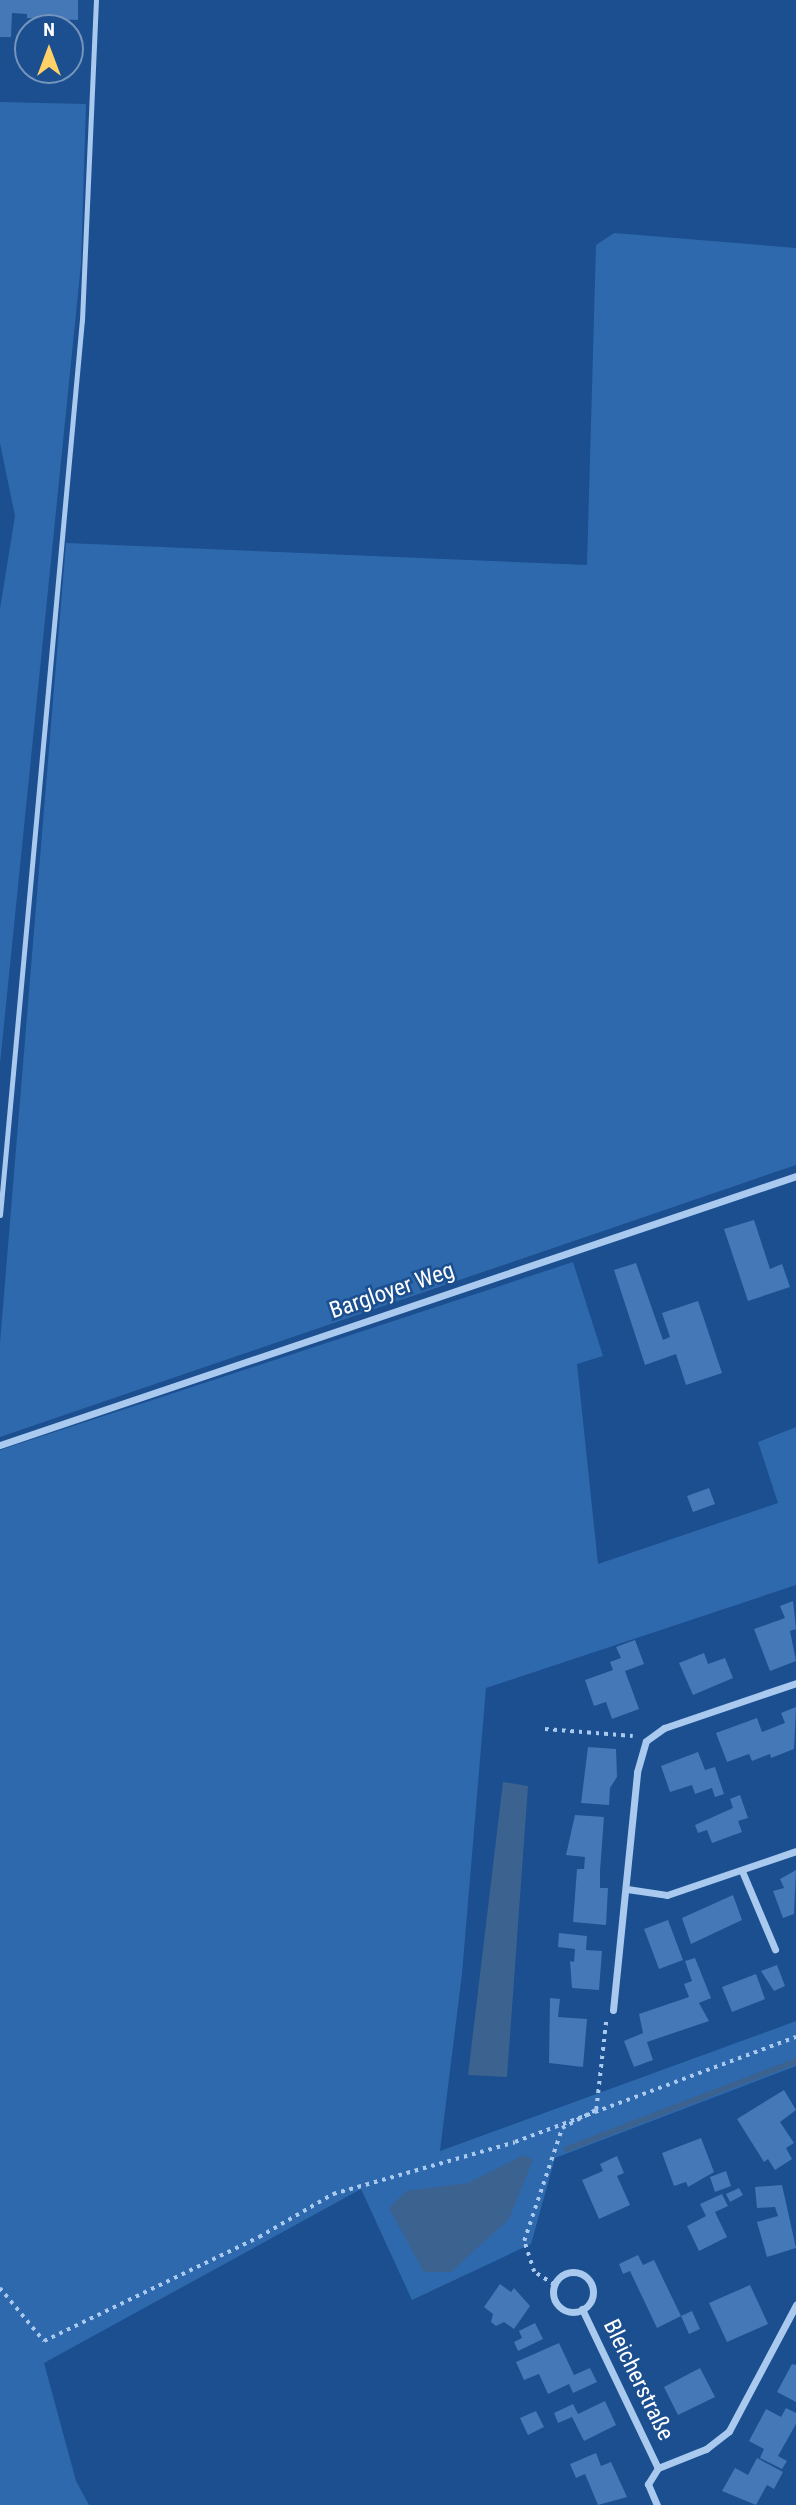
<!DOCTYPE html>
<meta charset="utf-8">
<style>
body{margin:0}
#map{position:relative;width:796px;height:2505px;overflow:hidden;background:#1b4f8f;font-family:"Roboto Condensed",sans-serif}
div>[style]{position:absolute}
.green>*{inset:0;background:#2e69ad}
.water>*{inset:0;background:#3c6290}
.stream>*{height:6px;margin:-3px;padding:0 3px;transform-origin:3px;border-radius:3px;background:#3c6290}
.building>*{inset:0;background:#4478b7}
.path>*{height:3.5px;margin-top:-1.75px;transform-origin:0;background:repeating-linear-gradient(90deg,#a9c9ee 0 3.5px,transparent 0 8.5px)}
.service>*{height:5px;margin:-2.5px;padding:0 2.5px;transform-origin:2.5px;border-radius:2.5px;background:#a9c9ee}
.minor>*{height:7px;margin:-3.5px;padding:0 3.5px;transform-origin:3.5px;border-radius:3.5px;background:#a9c9ee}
.minor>.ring{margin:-3.5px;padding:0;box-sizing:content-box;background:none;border:7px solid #a9c9ee;border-radius:50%}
span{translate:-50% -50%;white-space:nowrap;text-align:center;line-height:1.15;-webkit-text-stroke:5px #1b4f8f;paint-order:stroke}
.street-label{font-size:23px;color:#fff}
.north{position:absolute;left:14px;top:14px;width:70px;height:70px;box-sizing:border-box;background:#1b4f8f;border:2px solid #7695bc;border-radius:50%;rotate:0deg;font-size:19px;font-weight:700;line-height:28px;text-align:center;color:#fff}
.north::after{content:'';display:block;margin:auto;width:24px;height:32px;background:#ffd166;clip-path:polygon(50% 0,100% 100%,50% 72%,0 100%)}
</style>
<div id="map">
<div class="green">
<i style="clip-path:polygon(0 102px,86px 104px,81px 264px,0 1064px,0 609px,15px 516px,0 443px)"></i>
<i style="clip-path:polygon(614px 233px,796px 248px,796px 1165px,0 1437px,0 1343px,66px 543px,587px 565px,596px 245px)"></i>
<i style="clip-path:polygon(573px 1262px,603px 1356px,577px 1364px,598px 1564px,778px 1503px,758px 1442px,796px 1427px,796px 1585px,486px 1688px,462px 1974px,440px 2151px,796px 2021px,796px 2066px,555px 2158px,531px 2244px,412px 2300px,361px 2189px,44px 2363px,76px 2481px,89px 2505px,0 2505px,0 1450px)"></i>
</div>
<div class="water">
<i style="clip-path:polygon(503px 1782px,528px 1786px,507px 2077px,468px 2075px)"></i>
<i style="clip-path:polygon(524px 2155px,533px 2160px,509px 2219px,451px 2272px,424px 2272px,389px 2208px,406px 2191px,468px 2183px)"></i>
</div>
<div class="stream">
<i style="left:567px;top:2149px;width:245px;rotate:-21deg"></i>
</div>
<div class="building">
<i style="clip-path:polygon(0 0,78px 0,78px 20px,27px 18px,27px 14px,12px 13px,11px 37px,0 37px)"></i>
<i style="clip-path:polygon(26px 70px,55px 70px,55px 74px,26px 73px)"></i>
<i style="clip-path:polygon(754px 1220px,770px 1269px,782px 1264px,790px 1287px,748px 1301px,724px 1229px)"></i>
<i style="clip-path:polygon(636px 1263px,663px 1340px,670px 1337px,662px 1313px,698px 1301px,722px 1373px,686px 1385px,676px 1354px,645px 1365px,614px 1270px)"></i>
<i style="clip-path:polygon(709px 1488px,715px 1504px,693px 1512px,687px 1496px)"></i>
<i style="clip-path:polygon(793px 1601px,796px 1629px,790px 1631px,796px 1661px,770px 1671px,754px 1629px,785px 1618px,780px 1606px)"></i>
<i style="clip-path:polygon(635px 1640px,644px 1664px,625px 1671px,639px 1709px,612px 1719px,606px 1702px,594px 1706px,585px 1680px,613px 1670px,610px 1662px,621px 1658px,616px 1647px)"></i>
<i style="clip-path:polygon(704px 1653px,708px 1664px,725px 1658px,733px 1678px,693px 1695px,679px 1663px)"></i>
<i style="clip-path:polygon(796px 1707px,794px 1749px,771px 1758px,770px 1754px,752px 1761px,749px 1754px,727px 1762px,716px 1733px,757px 1718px,762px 1732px,785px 1723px,781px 1713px)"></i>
<i style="clip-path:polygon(588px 1747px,616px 1749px,617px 1777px,610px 1788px,609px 1805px,581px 1803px)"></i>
<i style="clip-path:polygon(698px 1752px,705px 1770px,715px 1767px,724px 1794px,715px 1797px,712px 1788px,695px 1794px,692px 1785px,670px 1792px,661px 1766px)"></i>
<i style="clip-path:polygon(740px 1795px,748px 1818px,738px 1821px,742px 1832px,712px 1843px,707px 1830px,698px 1833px,695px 1825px,733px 1808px,730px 1799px)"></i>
<i style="clip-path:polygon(575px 1815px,604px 1817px,600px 1871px,600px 1888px,608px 1888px,606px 1925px,573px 1922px,577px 1869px,584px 1869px,585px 1857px,566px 1855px)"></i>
<i style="clip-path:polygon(796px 1870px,794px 1914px,783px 1918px,773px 1891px,784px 1888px,780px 1879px)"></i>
<i style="clip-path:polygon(733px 1895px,742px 1920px,691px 1944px,682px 1918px)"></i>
<i style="clip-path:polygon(668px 1920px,683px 1960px,659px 1969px,644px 1929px)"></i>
<i style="clip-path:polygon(559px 1933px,587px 1936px,586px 1950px,602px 1951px,599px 1990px,572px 1988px,570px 1961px,574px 1962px,575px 1949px,558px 1947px)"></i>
<i style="clip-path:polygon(695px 1958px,711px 1998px,699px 2003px,709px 2021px,647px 2042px,653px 2060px,634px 2067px,624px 2041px,643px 2033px,639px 2014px,689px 1997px,684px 1984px,692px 1981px,685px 1961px)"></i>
<i style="clip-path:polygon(777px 1965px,785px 1986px,774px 1991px,761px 1971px)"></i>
<i style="clip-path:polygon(756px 1974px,765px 1999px,732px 2012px,722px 1987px)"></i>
<i style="clip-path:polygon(550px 1998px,560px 1999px,558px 2017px,587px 2019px,583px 2067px,549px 2063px)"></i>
<i style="clip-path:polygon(784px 2090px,796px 2110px,780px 2122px,794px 2143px,786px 2148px,792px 2159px,775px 2170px,768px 2159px,764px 2162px,737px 2119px)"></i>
<i style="clip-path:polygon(701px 2138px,714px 2172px,688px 2187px,686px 2182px,674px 2186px,662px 2153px)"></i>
<i style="clip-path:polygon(617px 2156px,624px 2173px,617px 2176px,630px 2205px,599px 2219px,582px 2180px,603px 2171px,600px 2164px)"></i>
<i style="clip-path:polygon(726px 2171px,731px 2186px,715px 2192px,710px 2177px)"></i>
<i style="clip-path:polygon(782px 2185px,796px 2248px,767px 2257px,757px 2222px,778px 2216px,775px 2207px,757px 2208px,755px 2187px)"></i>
<i style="clip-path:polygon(739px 2188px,743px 2195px,730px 2202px,726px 2194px)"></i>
<i style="clip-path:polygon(722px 2194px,728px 2206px,715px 2212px,727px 2237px,699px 2251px,687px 2226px,706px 2216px,700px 2204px)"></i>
<i style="clip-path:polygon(638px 2255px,643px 2265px,654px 2260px,681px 2316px,657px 2328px,630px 2271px,623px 2274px,619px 2264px)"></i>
<i style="clip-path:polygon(500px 2284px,511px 2292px,514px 2288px,530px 2306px,514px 2329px,504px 2322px,496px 2326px,491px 2322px,493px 2314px,484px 2307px)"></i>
<i style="clip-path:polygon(750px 2285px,768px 2324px,727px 2342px,709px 2303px)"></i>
<i style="clip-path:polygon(692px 2311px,700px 2329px,689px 2334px,681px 2316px)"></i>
<i style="clip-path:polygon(535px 2323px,543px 2339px,518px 2351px,514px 2342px,522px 2338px,519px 2331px)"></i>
<i style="clip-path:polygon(559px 2343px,574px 2375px,590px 2368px,597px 2382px,573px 2393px,569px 2384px,548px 2394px,539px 2374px,524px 2380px,516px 2362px)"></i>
<i style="clip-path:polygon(792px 2364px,796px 2365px,796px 2402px,777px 2392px)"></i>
<i style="clip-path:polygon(700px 2368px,715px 2397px,678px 2415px,664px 2387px)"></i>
<i style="clip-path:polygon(605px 2401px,616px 2425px,584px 2441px,572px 2417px,558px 2423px,554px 2413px,573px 2404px,578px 2414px)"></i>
<i style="clip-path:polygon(786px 2408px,796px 2413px,796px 2424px,778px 2456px,787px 2461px,782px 2469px,760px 2458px,764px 2449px,749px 2441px,766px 2409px,781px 2417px)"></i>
<i style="clip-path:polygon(536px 2411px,544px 2427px,528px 2435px,520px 2418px)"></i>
<i style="clip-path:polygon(596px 2453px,601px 2466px,611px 2462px,627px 2497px,598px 2505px,585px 2474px,576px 2478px,570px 2464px)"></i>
<i style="clip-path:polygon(757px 2458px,783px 2472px,774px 2489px,767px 2485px,756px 2505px,722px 2491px,735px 2468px,748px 2475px)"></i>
</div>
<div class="path">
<i style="left:545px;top:1729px;width:88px;rotate:4.5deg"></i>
<i style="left:554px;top:2285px;width:24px;rotate:-147deg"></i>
<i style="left:534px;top:2272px;width:33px;rotate:-108deg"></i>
<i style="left:524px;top:2241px;width:119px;rotate:-71.4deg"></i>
<i style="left:562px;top:2128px;width:38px;rotate:-28deg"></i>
<i style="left:596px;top:2110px;width:90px;rotate:-83.6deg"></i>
<i style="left:0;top:2288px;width:69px;rotate:50.3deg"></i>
<i style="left:44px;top:2341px;width:239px;rotate:-25.8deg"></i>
<i style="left:259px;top:2237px;width:86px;rotate:-30.2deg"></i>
<i style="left:333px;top:2194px;width:189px;rotate:-15.9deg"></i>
<i style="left:515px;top:2142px;width:300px;rotate:-20.5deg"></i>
</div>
<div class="service">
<i style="left:0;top:1215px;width:899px;rotate:-84.77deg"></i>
<i style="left:82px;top:320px;width:320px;rotate:-87.5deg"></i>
</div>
<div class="minor">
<i style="left:0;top:1445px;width:840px;rotate:-18.67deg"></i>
<i style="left:742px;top:1871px;width:85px;rotate:67.1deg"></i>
<i style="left:627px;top:1889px;width:40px;rotate:8.5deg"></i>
<i style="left:667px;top:1895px;width:136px;rotate:-18.8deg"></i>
<i style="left:613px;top:2010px;width:239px;rotate:-84.2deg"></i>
<i style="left:637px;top:1772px;width:32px;rotate:-74deg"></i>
<i style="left:646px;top:1741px;width:22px;rotate:-36deg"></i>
<i style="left:664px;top:1728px;width:139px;rotate:-18.8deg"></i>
<i class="ring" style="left:553px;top:2272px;width:33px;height:33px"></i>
<i style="left:582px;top:2309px;width:176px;rotate:64.5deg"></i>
<i style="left:658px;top:2468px;width:19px;rotate:122deg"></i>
<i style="left:648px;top:2484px;width:23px;rotate:67deg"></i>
<i style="left:658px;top:2468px;width:52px;rotate:-21.6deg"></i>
<i style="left:706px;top:2449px;width:29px;rotate:-38deg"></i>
<i style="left:729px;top:2431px;width:143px;rotate:-62deg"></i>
</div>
<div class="street-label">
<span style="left:392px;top:1291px;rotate:-19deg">Bargloyer Weg</span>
<span style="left:638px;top:2380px;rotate:64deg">Bleicherstraße</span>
</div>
<div class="north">N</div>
</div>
